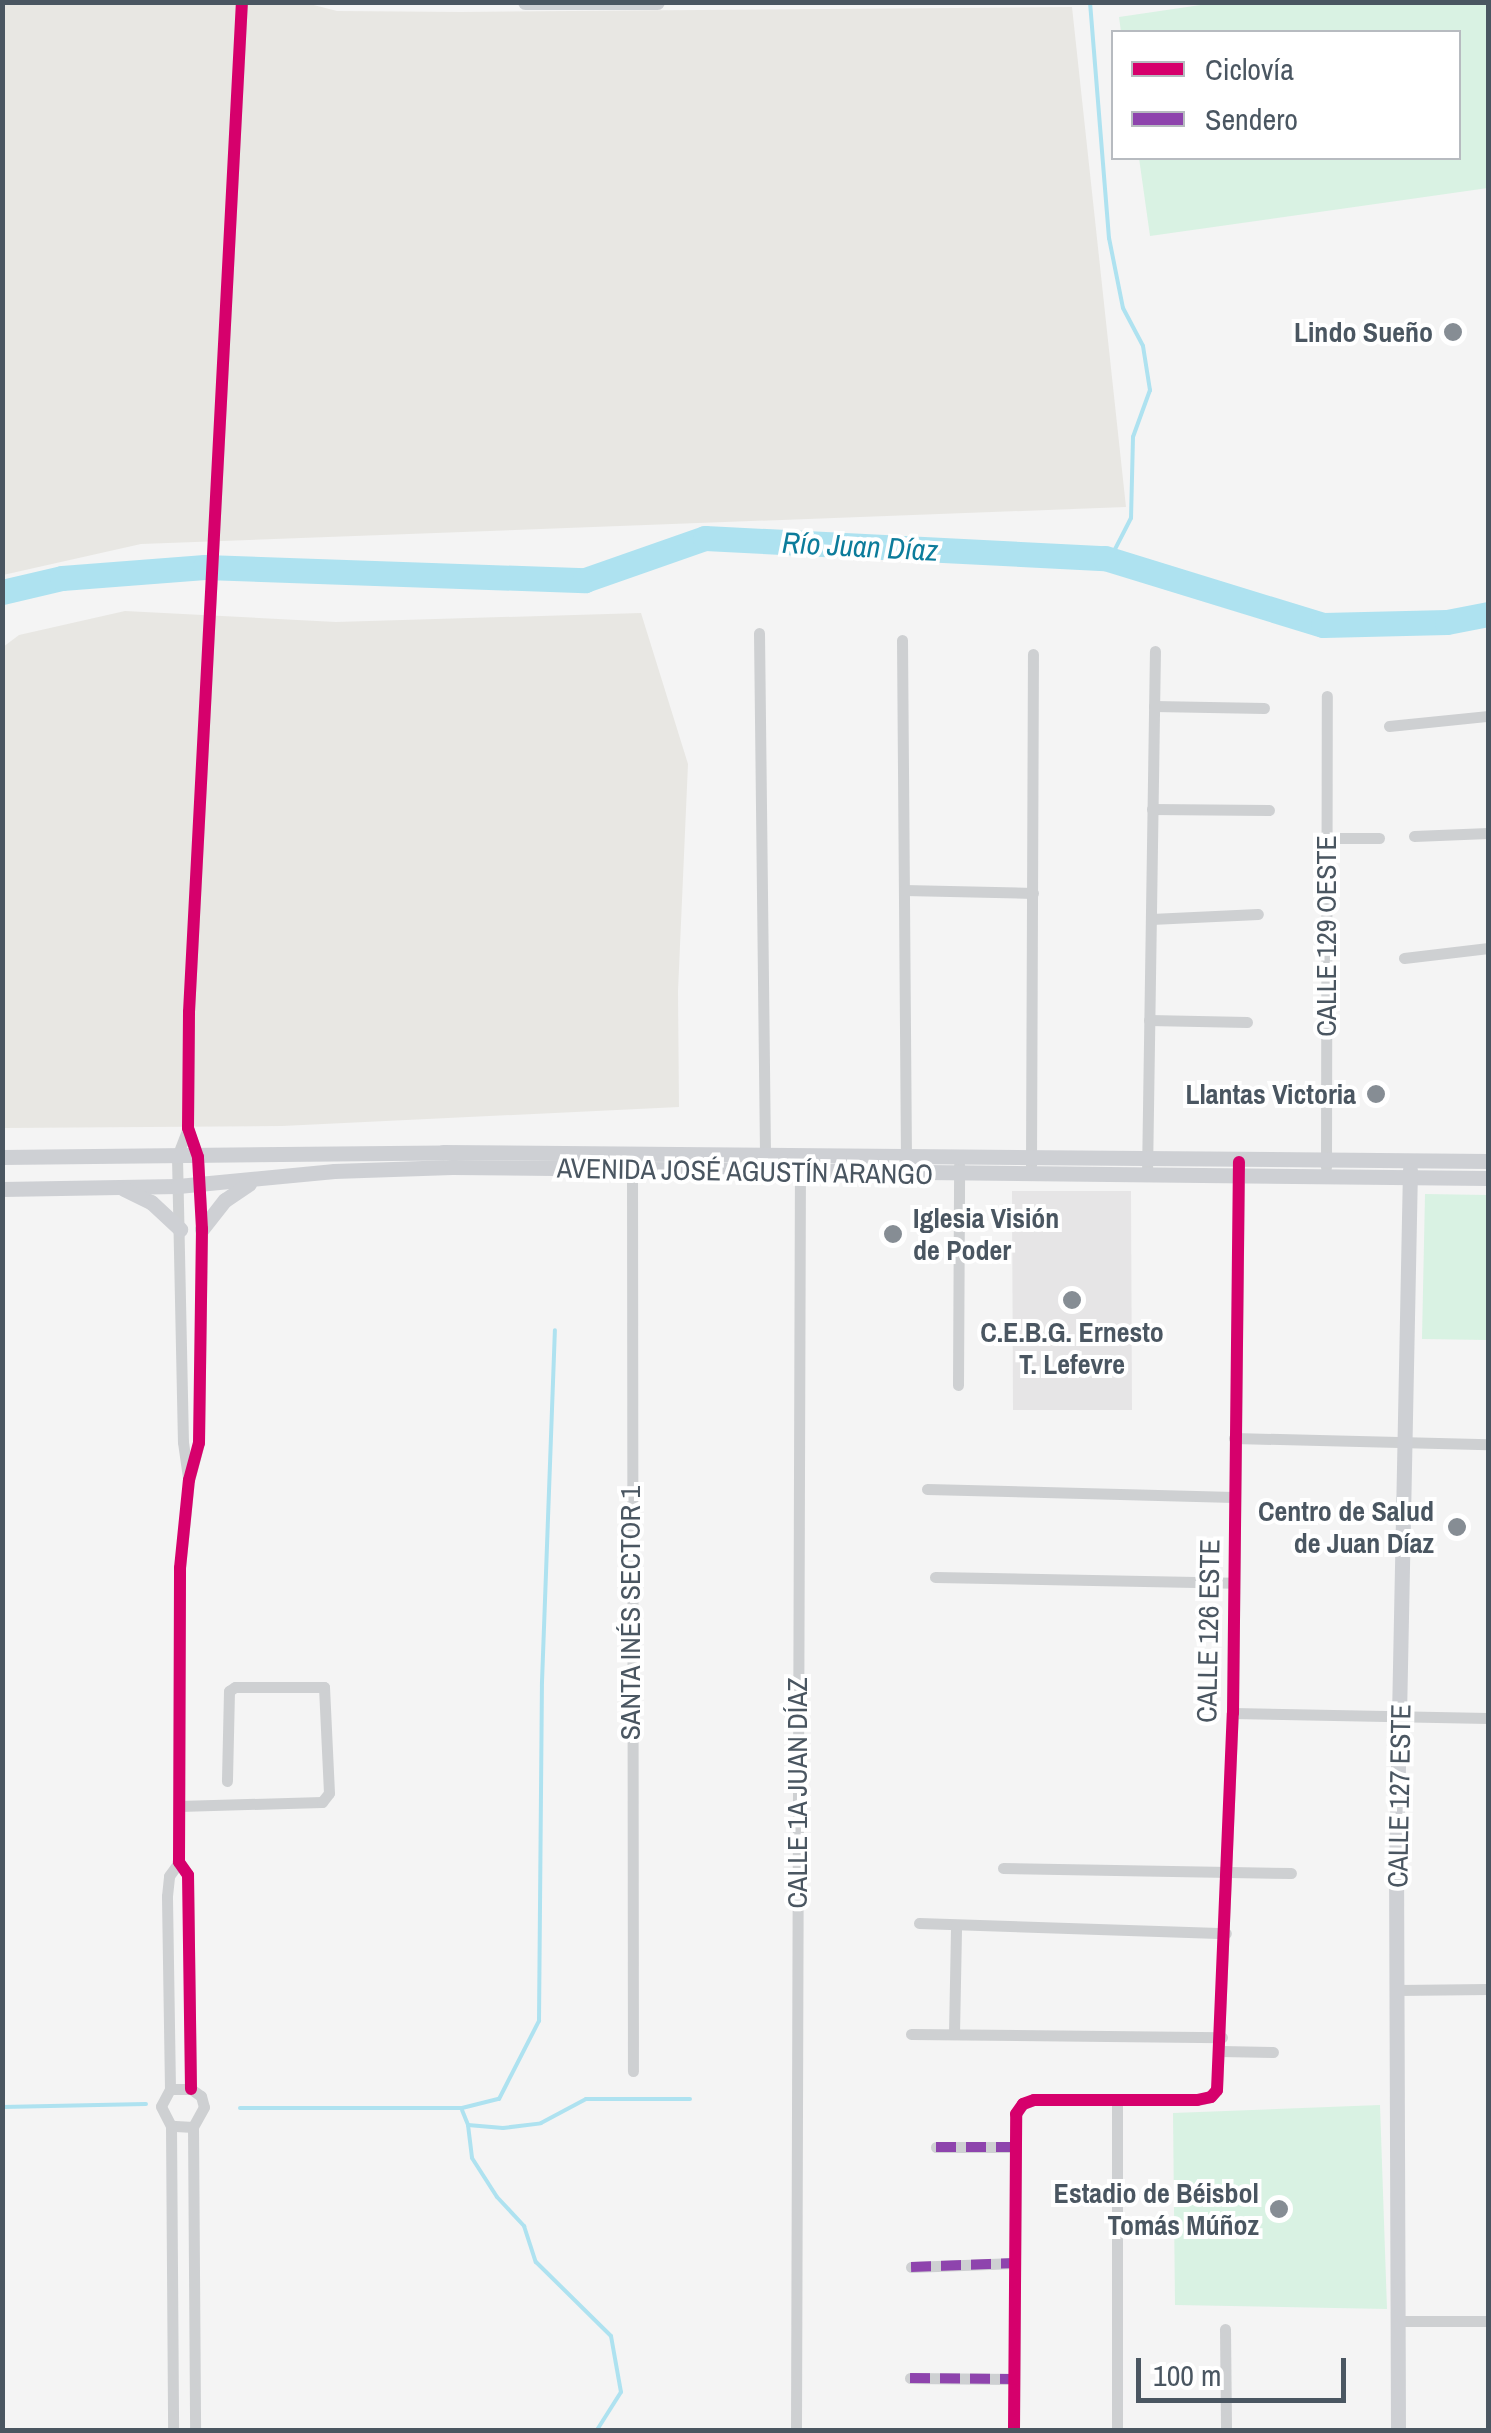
<!DOCTYPE html>
<meta charset="utf-8">
<style>
body{margin:0}
#map{position:relative;width:1491px;height:2433px;overflow:hidden;background:#f4f4f4;font-family:"Archivo Narrow",sans-serif}
div>[style]{position:absolute}
.commercial>*{inset:0;background:#e8e7e3}
.education>*{inset:0;background:#e6e5e6}
.green>*{inset:0;background:#d9f2e3}
.stream>*{height:4px;margin:-2px;padding:0 2px;transform-origin:2px;border-radius:2px;background:#aee2f0}
.river>*{height:25px;margin:-12.5px;padding:0 12.5px;transform-origin:12.5px;border-radius:12.5px;background:#aee2f0}
.street>*{height:11px;margin:-5.5px;padding:0 5.5px;transform-origin:5.5px;border-radius:5.5px;background:#ced0d2}
.secondary>*{height:15px;margin:-7.5px;padding:0 7.5px;transform-origin:7.5px;border-radius:7.5px;background:#ced0d4}
.quiet>*{height:10px;margin-top:-5px;transform-origin:0;background:repeating-linear-gradient(90deg,#8e44ad 0 20px,transparent 0 30px)}
.cycleway>*{height:12px;margin:-6px;padding:0 6px;transform-origin:6px;border-radius:6px;background:#d6006c}
.dots>*{width:28px;height:28px;translate:-50% -50%;box-sizing:border-box;border:5px solid #fff;border-radius:50%}
span{translate:-50% -50%;white-space:nowrap;text-align:center;line-height:1.15;-webkit-text-stroke:8px #fff;paint-order:stroke}
.poi-label{font-size:28px;color:#4a5661;font-weight:700}
.right{translate:-100% -50%;text-align:right}
.left{translate:0 -50%;text-align:left}
.street-label{font-size:28px;color:#4a5661}
.water-label{font-size:30px;color:#0c7c9b;font-style:italic}
.frame{position:absolute;inset:0;border:5px solid #4a5661;pointer-events:none}
.legend{position:absolute;left:1111px;top:30px;width:350px;height:130px;box-sizing:border-box;background:#fff;border:2px solid #b7bbc0;margin:0;padding:12px 18px;list-style:none;font-size:30px;color:#4a5661}
.legend li{display:flex;align-items:center;gap:20px;height:50px}
.legend b{width:50px;border:2px solid #b7bbc0}
.scale{position:absolute;left:1136px;top:2358px;width:210px;height:45px;box-sizing:border-box;border:5px solid #4a5661;border-top:0;padding-left:12px;font-size:30px;line-height:35px;white-space:nowrap;color:#4a5661;-webkit-text-stroke:8px #fff;paint-order:stroke}
</style>
<div id="map">
<div class="commercial">
<i style="clip-path:polygon(302px 2px,337px 11px,461px 12px,1072px 7px,1126px 507px,141px 544px,3px 575px,2px 3px)"></i>
<i style="clip-path:polygon(125px 611px,336px 622px,641px 613px,688px 764px,678px 991px,679px 1107px,282px 1126px,3px 1128px,3px 647px,19px 635px)"></i>
</div>
<div class="education">
<i style="clip-path:polygon(1012px 1191px,1131px 1191px,1132px 1410px,1013px 1410px)"></i>
</div>
<div class="green">
<i style="clip-path:polygon(1221px 2px,1488px 3px,1488px 188px,1150px 236px,1139px 158px,1458px 158px,1458px 32px,1121px 32px,1119px 17px)"></i>
<i style="clip-path:polygon(1425px 1194px,1488px 1195px,1488px 1340px,1422px 1339px)"></i>
<i style="clip-path:polygon(1380px 2105px,1387px 2309px,1175px 2305px,1173px 2113px)"></i>
</div>
<div class="stream">
<i style="left:1090px;top:2px;width:237px;rotate:85.4deg"></i>
<i style="left:1109px;top:238px;width:71px;rotate:78.7deg"></i>
<i style="left:1123px;top:308px;width:43px;rotate:62.2deg"></i>
<i style="left:1143px;top:346px;width:45px;rotate:81deg"></i>
<i style="left:1150px;top:390px;width:50px;rotate:109.9deg"></i>
<i style="left:1133px;top:437px;width:81px;rotate:91.4deg"></i>
<i style="left:1131px;top:518px;width:46px;rotate:117.1deg"></i>
<i style="left:2px;top:2107px;width:144px;rotate:-1.2deg"></i>
<i style="left:240px;top:2108px;width:222px"></i>
<i style="left:462px;top:2108px;width:38px;rotate:-14deg"></i>
<i style="left:499px;top:2099px;width:88px;rotate:-62.9deg"></i>
<i style="left:539px;top:2021px;width:339px;rotate:-89.5deg"></i>
<i style="left:542px;top:1682px;width:352px;rotate:-87.9deg"></i>
<i style="left:462px;top:2110px;width:16px;rotate:68deg"></i>
<i style="left:468px;top:2125px;width:35px;rotate:5deg"></i>
<i style="left:503px;top:2128px;width:38px;rotate:-7deg"></i>
<i style="left:541px;top:2123px;width:51px;rotate:-28.1deg"></i>
<i style="left:586px;top:2099px;width:104px"></i>
<i style="left:468px;top:2125px;width:33px;rotate:83deg"></i>
<i style="left:472px;top:2158px;width:46px;rotate:57.3deg"></i>
<i style="left:497px;top:2197px;width:40px;rotate:47deg"></i>
<i style="left:524px;top:2226px;width:38px;rotate:72deg"></i>
<i style="left:536px;top:2262px;width:105px;rotate:44.6deg"></i>
<i style="left:611px;top:2336px;width:57px;rotate:79.9deg"></i>
<i style="left:621px;top:2392px;width:45px;rotate:122.3deg"></i>
</div>
<div class="river">
<i style="left:2px;top:592px;width:62px;rotate:-13.1deg"></i>
<i style="left:62px;top:578px;width:143px;rotate:-4.4deg"></i>
<i style="left:205px;top:567px;width:380px;rotate:2deg"></i>
<i style="left:585px;top:580px;width:127px;rotate:-19.3deg"></i>
<i style="left:705px;top:538px;width:400px;rotate:2.9deg"></i>
<i style="left:1105px;top:558px;width:228px;rotate:17.1deg"></i>
<i style="left:1323px;top:625px;width:124px;rotate:-1.4deg"></i>
<i style="left:1447px;top:622px;width:42px;rotate:-11deg"></i>
</div>
<div class="street">
<i style="left:759px;top:633px;width:522px;rotate:89.34deg"></i>
<i style="left:902px;top:640px;width:520px;rotate:89.56deg"></i>
<i style="left:1154px;top:706px;width:110px;rotate:1deg"></i>
<i style="left:1389px;top:726px;width:100px;rotate:-5.8deg"></i>
<i style="left:1152px;top:809px;width:117px;rotate:0.5deg"></i>
<i style="left:1414px;top:836px;width:74px;rotate:-2.3deg"></i>
<i style="left:1326px;top:838px;width:53px"></i>
<i style="left:904px;top:890px;width:129px;rotate:1.3deg"></i>
<i style="left:1151px;top:919px;width:107px;rotate:-2.7deg"></i>
<i style="left:1404px;top:958px;width:85px;rotate:-6.8deg"></i>
<i style="left:189px;top:1012px;width:1011px;rotate:-87deg"></i>
<i style="left:1149px;top:1020px;width:98px;rotate:1.2deg"></i>
<i style="left:189px;top:1026px;width:102px;rotate:90.6deg"></i>
<i style="left:188px;top:1128px;width:31px;rotate:71deg"></i>
<i style="left:198px;top:1157px;width:72px;rotate:86.8deg"></i>
<i style="left:202px;top:1229px;width:214px;rotate:90.8deg"></i>
<i style="left:199px;top:1443px;width:38px;rotate:105deg"></i>
<i style="left:189px;top:1480px;width:88px;rotate:95.8deg"></i>
<i style="left:180px;top:1568px;width:294px;rotate:90.2deg"></i>
<i style="left:179px;top:1862px;width:16px;rotate:55deg"></i>
<i style="left:188px;top:1875px;width:214px;rotate:89.2deg"></i>
<i style="left:188px;top:1128px;width:31px;rotate:111deg"></i>
<i style="left:177px;top:1157px;width:285px;rotate:88.8deg"></i>
<i style="left:183px;top:1442px;width:34px;rotate:82deg"></i>
<i style="left:632px;top:1163px;width:908px;rotate:89.94deg"></i>
<i style="left:1031px;top:1165px;width:511px;rotate:-89.78deg"></i>
<i style="left:1326px;top:1167px;width:471px;rotate:-89.9deg"></i>
<i style="left:1147px;top:1175px;width:524px;rotate:-89.13deg"></i>
<i style="left:958px;top:1385px;width:220px;rotate:-89.7deg"></i>
<i style="left:1234px;top:1438px;width:254px;rotate:1.4deg"></i>
<i style="left:927px;top:1489px;width:307px;rotate:1.5deg"></i>
<i style="left:935px;top:1577px;width:299px;rotate:1.1deg"></i>
<i style="left:1233px;top:1713px;width:255px;rotate:1.1deg"></i>
<i style="left:179px;top:1806px;width:143px;rotate:-1.6deg"></i>
<i style="left:322px;top:1802px;width:11px;rotate:-52deg"></i>
<i style="left:329px;top:1793px;width:106px;rotate:-92.7deg"></i>
<i style="left:324px;top:1687px;width:89px;rotate:180deg"></i>
<i style="left:235px;top:1687px;width:7px;rotate:146deg"></i>
<i style="left:229px;top:1691px;width:90px;rotate:91.3deg"></i>
<i style="left:1003px;top:1868px;width:288px;rotate:1deg"></i>
<i style="left:919px;top:1923px;width:307px;rotate:1.9deg"></i>
<i style="left:1398px;top:1990px;width:90px;rotate:-0.6deg"></i>
<i style="left:911px;top:2034px;width:311px;rotate:0.6deg"></i>
<i style="left:954px;top:2034px;width:109px;rotate:-88.9deg"></i>
<i style="left:1221px;top:2051px;width:52px;rotate:1.1deg"></i>
<i style="left:170px;top:2089px;width:21px"></i>
<i style="left:191px;top:2089px;width:12px;rotate:35deg"></i>
<i style="left:201px;top:2096px;width:11px;rotate:75deg"></i>
<i style="left:204px;top:2107px;width:23px;rotate:119deg"></i>
<i style="left:193px;top:2127px;width:22px;rotate:-177deg"></i>
<i style="left:171px;top:2126px;width:22px;rotate:-117deg"></i>
<i style="left:161px;top:2106px;width:19px;rotate:-62deg"></i>
<i style="left:170px;top:2089px;width:193px;rotate:-90.9deg"></i>
<i style="left:167px;top:1896px;width:20px;rotate:-84deg"></i>
<i style="left:169px;top:1876px;width:17px;rotate:-54deg"></i>
<i style="left:171px;top:2126px;width:304px;rotate:89.6deg"></i>
<i style="left:193px;top:2127px;width:303px;rotate:89.6deg"></i>
<i style="left:936px;top:2147px;width:79px"></i>
<i style="left:911px;top:2267px;width:104px;rotate:-2.2deg"></i>
<i style="left:1399px;top:2321px;width:89px"></i>
<i style="left:1225px;top:2329px;width:101px;rotate:89.4deg"></i>
<i style="left:910px;top:2378px;width:104px;rotate:0.6deg"></i>
<i style="left:796px;top:2430px;width:1265px;rotate:-89.82deg"></i>
<i style="left:1014px;top:2430px;width:316px;rotate:-89.6deg"></i>
<i style="left:1016px;top:2114px;width:12px;rotate:-55deg"></i>
<i style="left:1023px;top:2104px;width:12px;rotate:-20deg"></i>
<i style="left:1034px;top:2100px;width:163px"></i>
<i style="left:1197px;top:2100px;width:14px;rotate:-12deg"></i>
<i style="left:1211px;top:2097px;width:9px;rotate:-49deg"></i>
<i style="left:1217px;top:2090px;width:377px;rotate:-87.6deg"></i>
<i style="left:1233px;top:1713px;width:546px;rotate:-89.37deg"></i>
<i style="left:1117px;top:2430px;width:329px;rotate:-90deg"></i>
</div>
<div class="secondary">
<i style="left:525px;top:2px;width:132px"></i>
<i style="left:2px;top:1157px;width:441px;rotate:-0.6deg"></i>
<i style="left:443px;top:1152px;width:1045px;rotate:0.49deg"></i>
<i style="left:2px;top:1189px;width:176px;rotate:-1deg"></i>
<i style="left:178px;top:1186px;width:157px;rotate:-5.5deg"></i>
<i style="left:334px;top:1171px;width:118px;rotate:-1.9deg"></i>
<i style="left:452px;top:1167px;width:1036px;rotate:0.61deg"></i>
<i style="left:124px;top:1189px;width:30px;rotate:26deg"></i>
<i style="left:151px;top:1202px;width:40px;rotate:43deg"></i>
<i style="left:202px;top:1229px;width:37px;rotate:-52deg"></i>
<i style="left:225px;top:1200px;width:29px;rotate:-34deg"></i>
<i style="left:1398px;top:2430px;width:564px;rotate:-90.2deg"></i>
<i style="left:1396px;top:1866px;width:696px;rotate:-88.85deg"></i>
</div>
<div class="quiet">
<i style="left:936px;top:2147px;width:79px"></i>
<i style="left:911px;top:2267px;width:104px;rotate:-2.2deg"></i>
<i style="left:910px;top:2378px;width:104px;rotate:0.6deg"></i>
</div>
<div class="cycleway">
<i style="left:191px;top:2089px;width:214px;rotate:-90.8deg"></i>
<i style="left:188px;top:1875px;width:16px;rotate:-125deg"></i>
<i style="left:179px;top:1862px;width:294px;rotate:-89.8deg"></i>
<i style="left:180px;top:1568px;width:88px;rotate:-84.2deg"></i>
<i style="left:189px;top:1480px;width:38px;rotate:-75deg"></i>
<i style="left:199px;top:1443px;width:214px;rotate:-89.2deg"></i>
<i style="left:202px;top:1229px;width:72px;rotate:-93.2deg"></i>
<i style="left:198px;top:1157px;width:31px;rotate:-109deg"></i>
<i style="left:188px;top:1128px;width:116px;rotate:-89.5deg"></i>
<i style="left:189px;top:1012px;width:1011px;rotate:-87deg"></i>
<i style="left:1014px;top:2430px;width:316px;rotate:-89.6deg"></i>
<i style="left:1016px;top:2114px;width:12px;rotate:-55deg"></i>
<i style="left:1023px;top:2104px;width:12px;rotate:-20deg"></i>
<i style="left:1034px;top:2100px;width:163px"></i>
<i style="left:1197px;top:2100px;width:14px;rotate:-12deg"></i>
<i style="left:1211px;top:2097px;width:9px;rotate:-49deg"></i>
<i style="left:1217px;top:2090px;width:377px;rotate:-87.6deg"></i>
<i style="left:1233px;top:1713px;width:551px;rotate:-89.38deg"></i>
</div>
<div class="dots">
<i style="left:1453px;top:332px;background:#868d94"></i>
<i style="left:1376px;top:1094px;background:#868d94"></i>
<i style="left:893px;top:1234px;background:#868d94"></i>
<i style="left:1072px;top:1300px;background:#868d94"></i>
<i style="left:1457px;top:1527px;background:#868d94"></i>
<i style="left:1279px;top:2209px;background:#868d94"></i>
</div>
<div class="poi-label">
<span class="right" style="left:1433px;top:332px">Lindo Sueño</span>
<span class="right" style="left:1356px;top:1094px">Llantas Victoria</span>
<span class="left" style="left:913px;top:1234px">Iglesia Visión<br>de Poder</span>
<span style="left:1072px;top:1348px">C.E.B.G. Ernesto<br>T. Lefevre</span>
<span class="right" style="left:1434px;top:1527px">Centro de Salud<br>de Juan Díaz</span>
<span class="right" style="left:1259px;top:2209px">Estadio de Béisbol<br>Tomás Múñoz</span>
</div>
<div class="street-label">
<span style="left:1326px;top:936px;rotate:-90deg">CALLE 129 OESTE</span>
<span style="left:745px;top:1171px;rotate:1deg">AVENIDA JOSÉ AGUSTÍN ARANGO</span>
<span style="left:630px;top:1613px;rotate:-90deg">SANTA INÉS SECTOR 1</span>
<span style="left:1208px;top:1631px;rotate:-89deg">CALLE 126 ESTE</span>
<span style="left:797px;top:1793px;rotate:-90deg">CALLE 1A JUAN DÍAZ</span>
<span style="left:1399px;top:1796px;rotate:-89deg">CALLE 127 ESTE</span>
</div>
<div class="water-label">
<span style="left:860px;top:546px;rotate:3deg">Río Juan Díaz</span>
</div>
<div class="frame"></div>
<ul class="legend">
<li><b style="height:12px;background:#d6006c"></b>Ciclovía</li>
<li><b style="height:12px;background:#8e44ad"></b>Sendero</li>
</ul>
<div class="scale">100 m</div>
</div>
